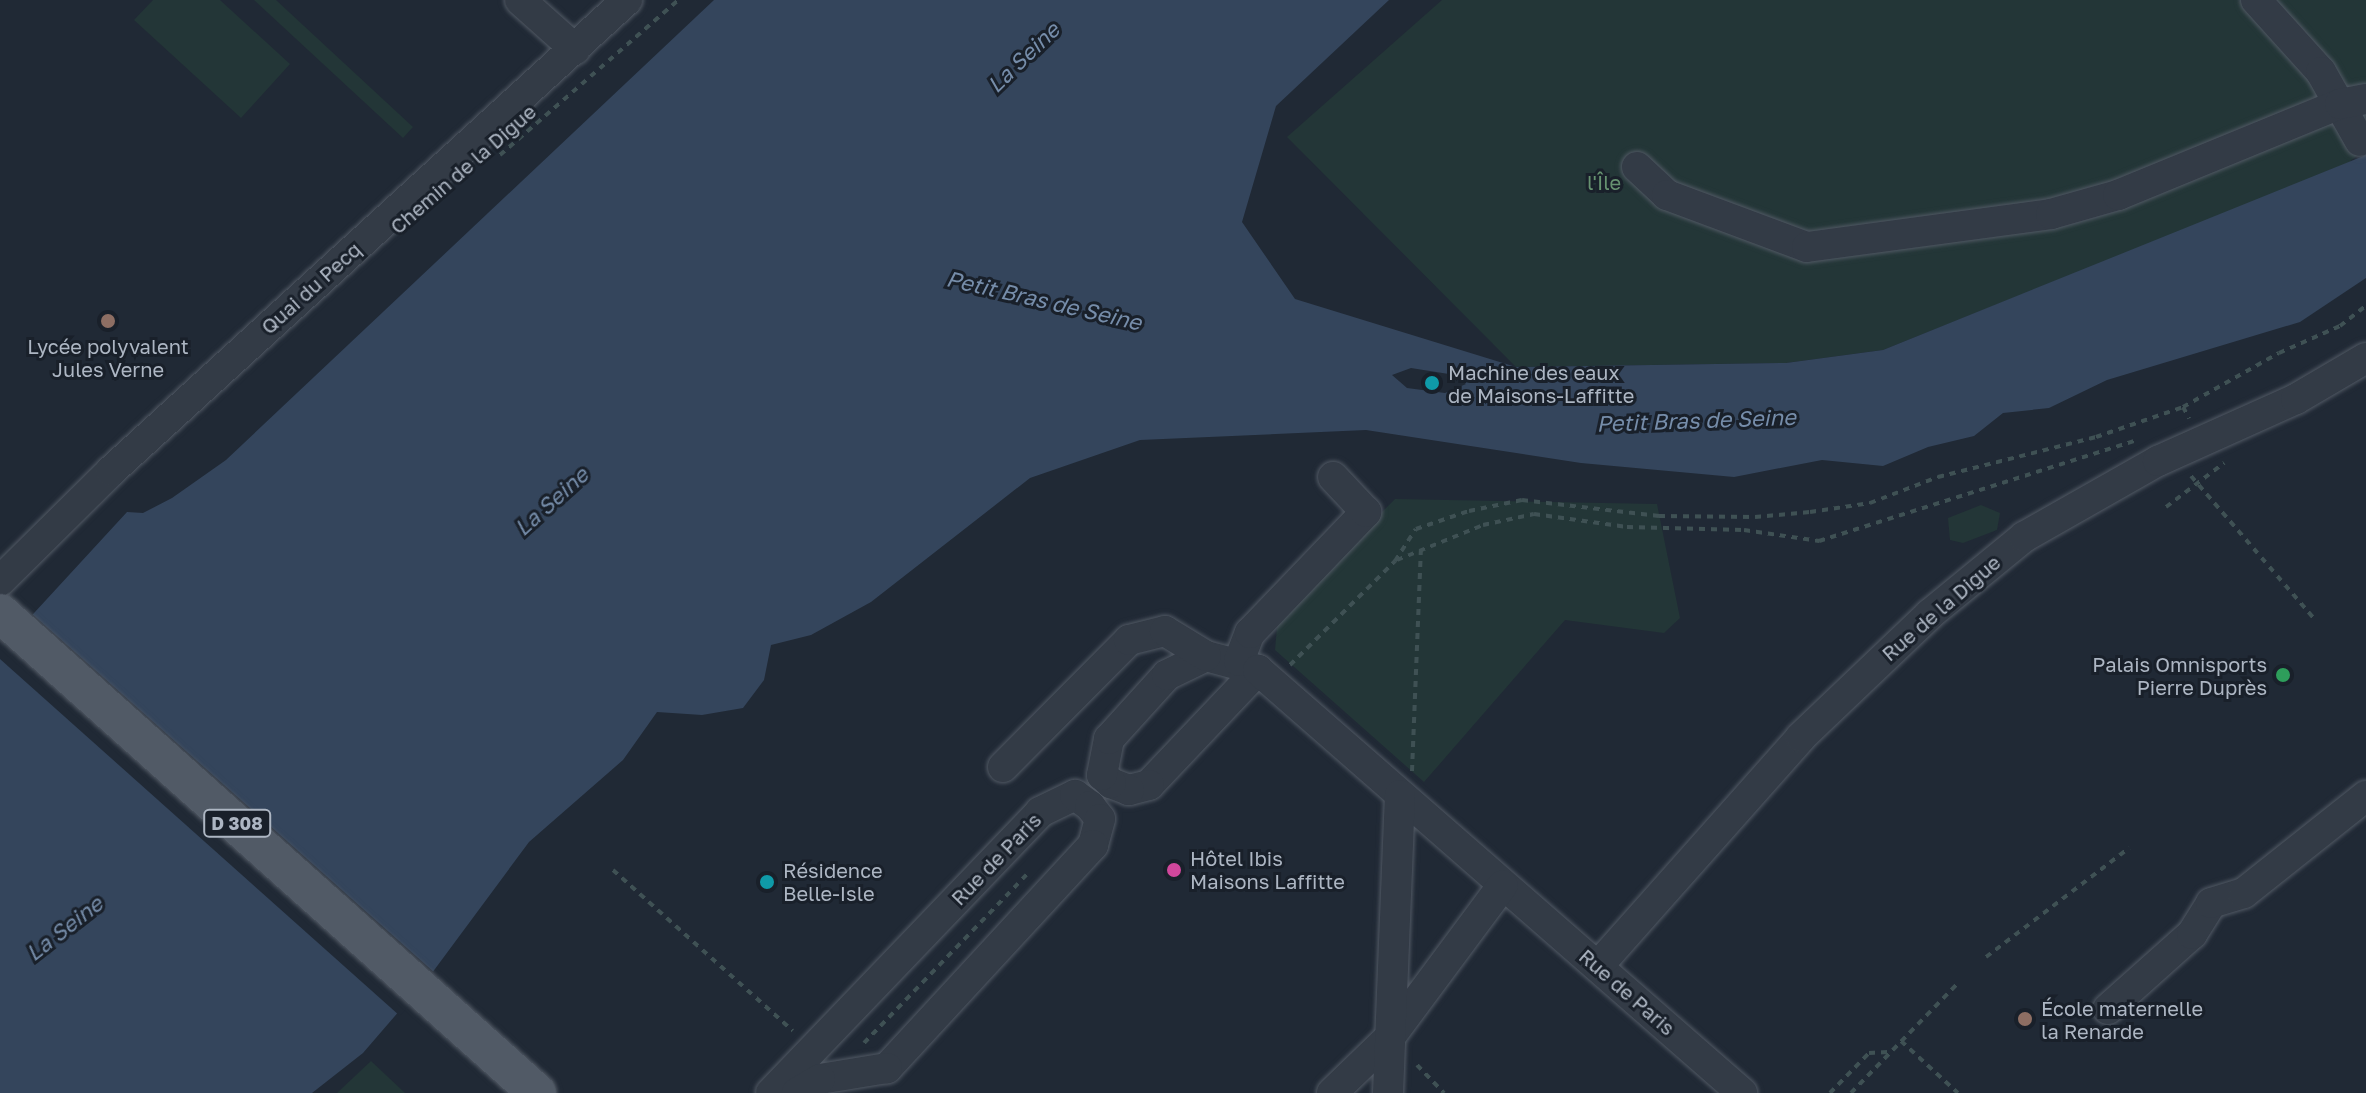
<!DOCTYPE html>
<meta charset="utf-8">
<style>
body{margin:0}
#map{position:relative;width:2366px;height:1093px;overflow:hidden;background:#202935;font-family:"Golos Text",sans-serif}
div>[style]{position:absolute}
.green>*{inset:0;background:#233637}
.water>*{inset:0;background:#34455c}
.pier>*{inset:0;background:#202935}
.path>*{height:4px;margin-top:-2px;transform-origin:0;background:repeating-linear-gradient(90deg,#3f5154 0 6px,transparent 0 12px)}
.roads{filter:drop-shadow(0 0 2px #515964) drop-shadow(0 0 2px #515964)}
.minor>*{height:30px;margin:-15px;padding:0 15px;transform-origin:15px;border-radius:15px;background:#333b46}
.major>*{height:38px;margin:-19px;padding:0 19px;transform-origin:19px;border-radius:19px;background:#515a66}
.dots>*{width:22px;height:22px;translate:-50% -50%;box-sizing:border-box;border:4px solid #19202a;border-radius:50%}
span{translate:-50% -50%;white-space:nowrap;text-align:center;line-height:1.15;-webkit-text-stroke:6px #19202a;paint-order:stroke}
.shield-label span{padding:2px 6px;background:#19202a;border:2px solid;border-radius:6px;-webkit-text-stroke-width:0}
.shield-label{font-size:18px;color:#adb6c3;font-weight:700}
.street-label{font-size:20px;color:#adb6c3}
.park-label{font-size:20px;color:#669270}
.poi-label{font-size:20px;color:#adb6c3}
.left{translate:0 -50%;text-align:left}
.right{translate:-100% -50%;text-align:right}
.water-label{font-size:22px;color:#768daa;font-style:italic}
</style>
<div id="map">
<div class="green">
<i style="clip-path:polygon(153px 0,220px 0,290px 64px,241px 118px,134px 20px)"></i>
<i style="clip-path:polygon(254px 0,276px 0,413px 127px,403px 138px)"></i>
<i style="clip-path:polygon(1442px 0,2366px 0,2366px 148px,2346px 165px,1883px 350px,1786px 363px,1516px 367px,1287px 137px)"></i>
<i style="clip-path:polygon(1395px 499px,1657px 504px,1680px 618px,1664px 633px,1565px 620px,1424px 782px,1275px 650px,1278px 616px)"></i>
<i style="clip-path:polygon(1981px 505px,2000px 513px,1997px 530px,1963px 543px,1950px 540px,1948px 518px)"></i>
<i style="clip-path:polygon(371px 1061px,405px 1093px,337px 1093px)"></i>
</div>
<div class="water">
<i style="clip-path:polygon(evenodd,714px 0,1389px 0,1276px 106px,1242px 222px,1295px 299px,1516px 367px,1786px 363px,1883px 350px,2366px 155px,2366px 278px,2300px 322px,2107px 380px,2049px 408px,2003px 413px,1974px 436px,1928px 447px,1883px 466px,1822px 460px,1734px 477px,1581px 463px,1366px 430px,1140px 440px,1030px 478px,871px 602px,811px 635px,771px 645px,764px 680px,743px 708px,702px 715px,657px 712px,623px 760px,529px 842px,432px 973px,363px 1053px,312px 1093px,0 1093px,0 650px,127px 512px,143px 513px,172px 498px,226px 460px,714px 0,1411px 368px,1455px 375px,1466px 384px,1445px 393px,1407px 388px,1392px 375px,1411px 368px)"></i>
</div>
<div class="pier">
<i style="clip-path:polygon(31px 613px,436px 974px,400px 1016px,0 659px,0 644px)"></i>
</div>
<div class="path">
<i style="left:500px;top:155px;width:236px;rotate:-41deg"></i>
<i style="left:2183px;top:407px;width:110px;rotate:-29.4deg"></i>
<i style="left:2279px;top:353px;width:67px;rotate:-23.9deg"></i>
<i style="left:2340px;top:326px;width:33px;rotate:-38deg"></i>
<i style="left:2191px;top:476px;width:191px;rotate:49.2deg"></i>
<i style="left:2166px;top:507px;width:73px;rotate:-37.2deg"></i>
<i style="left:1397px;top:560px;width:93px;rotate:-22.1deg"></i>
<i style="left:1483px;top:525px;width:52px;rotate:-12.2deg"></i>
<i style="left:1534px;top:514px;width:94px;rotate:8deg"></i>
<i style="left:1627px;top:527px;width:117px;rotate:1.5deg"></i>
<i style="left:1744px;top:530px;width:76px;rotate:8.3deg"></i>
<i style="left:1819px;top:541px;width:331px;rotate:-17.6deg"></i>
<i style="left:1290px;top:665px;width:148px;rotate:-44.7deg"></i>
<i style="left:1395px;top:561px;width:38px;rotate:-57deg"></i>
<i style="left:1416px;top:529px;width:56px;rotate:-18.8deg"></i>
<i style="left:1469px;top:511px;width:54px;rotate:-11.7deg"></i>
<i style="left:1522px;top:500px;width:138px;rotate:6.7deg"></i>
<i style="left:1659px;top:516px;width:96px;rotate:0.6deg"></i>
<i style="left:1755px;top:517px;width:55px;rotate:-5.2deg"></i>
<i style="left:1810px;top:512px;width:61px;rotate:-8.5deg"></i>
<i style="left:1870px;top:503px;width:73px;rotate:-20.9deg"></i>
<i style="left:1938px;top:477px;width:163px;rotate:-14.2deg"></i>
<i style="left:2096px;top:437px;width:92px;rotate:-19deg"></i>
<i style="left:2183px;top:407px;width:13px;rotate:61deg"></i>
<i style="left:1412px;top:771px;width:222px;rotate:-87.7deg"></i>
<i style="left:613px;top:870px;width:241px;rotate:41.8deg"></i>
<i style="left:1986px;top:957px;width:180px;rotate:-37.3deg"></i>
<i style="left:1901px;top:1041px;width:77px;rotate:42.4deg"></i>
<i style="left:864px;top:1043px;width:235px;rotate:-46deg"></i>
<i style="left:1417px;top:1065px;width:39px;rotate:46deg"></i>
<i style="left:1830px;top:1093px;width:56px;rotate:-45.7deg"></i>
<i style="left:1869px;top:1053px;width:19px;rotate:-3deg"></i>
<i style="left:1851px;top:1093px;width:152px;rotate:-45.8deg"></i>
</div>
<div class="roads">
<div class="minor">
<i style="left:520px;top:0;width:74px;rotate:41.7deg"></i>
<i style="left:2256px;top:0;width:97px;rotate:47.9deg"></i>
<i style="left:2321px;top:72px;width:79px;rotate:60.5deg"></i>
<i style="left:1637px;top:167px;width:41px;rotate:43deg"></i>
<i style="left:1667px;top:195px;width:149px;rotate:20.4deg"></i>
<i style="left:1807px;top:247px;width:246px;rotate:-7.7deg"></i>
<i style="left:2051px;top:214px;width:70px;rotate:-15.8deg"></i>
<i style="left:2118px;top:195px;width:240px;rotate:-22.3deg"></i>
<i style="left:2340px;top:104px;width:26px;rotate:-11deg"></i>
<i style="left:0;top:581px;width:156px;rotate:-44.7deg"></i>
<i style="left:111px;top:471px;width:699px;rotate:-42.39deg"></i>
<i style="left:1206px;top:656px;width:54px;rotate:15.1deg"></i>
<i style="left:1258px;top:670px;width:158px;rotate:133.5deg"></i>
<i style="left:1149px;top:785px;width:21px;rotate:166deg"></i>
<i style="left:1129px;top:790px;width:19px;rotate:-159deg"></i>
<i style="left:1111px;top:783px;width:12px;rotate:-138deg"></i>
<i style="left:1102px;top:775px;width:37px;rotate:-79deg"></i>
<i style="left:1109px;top:739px;width:86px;rotate:-47.8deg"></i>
<i style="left:1167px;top:675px;width:43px;rotate:-26deg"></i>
<i style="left:1239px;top:661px;width:30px;rotate:-69deg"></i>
<i style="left:1250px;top:633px;width:168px;rotate:-46.2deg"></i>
<i style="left:1366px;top:512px;width:48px;rotate:-133.3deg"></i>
<i style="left:1258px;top:670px;width:643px;rotate:41.15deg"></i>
<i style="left:1003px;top:767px;width:179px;rotate:-45.2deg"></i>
<i style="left:1129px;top:640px;width:37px;rotate:-14deg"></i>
<i style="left:1165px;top:631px;width:48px;rotate:31.4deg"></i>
<i style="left:1598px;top:966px;width:306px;rotate:-48.4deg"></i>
<i style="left:1801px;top:737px;width:178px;rotate:-43.6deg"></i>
<i style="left:1930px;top:614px;width:122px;rotate:-39.3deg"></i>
<i style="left:2024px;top:537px;width:154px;rotate:-29.6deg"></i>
<i style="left:2158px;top:461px;width:151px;rotate:-24.2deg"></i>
<i style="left:2296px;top:399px;width:81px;rotate:-30.4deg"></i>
<i style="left:2108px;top:1009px;width:113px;rotate:-41.8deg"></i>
<i style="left:2192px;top:934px;width:36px;rotate:-58deg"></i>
<i style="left:2211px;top:903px;width:34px;rotate:-17deg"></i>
<i style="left:2244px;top:893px;width:156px;rotate:-38.5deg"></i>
<i style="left:771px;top:1093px;width:389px;rotate:-46.2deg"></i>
<i style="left:1040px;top:812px;width:39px;rotate:-26deg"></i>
<i style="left:1075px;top:795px;width:19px;rotate:36deg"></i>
<i style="left:1090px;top:806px;width:16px;rotate:52deg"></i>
<i style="left:1100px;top:819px;width:27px;rotate:105deg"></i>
<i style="left:1093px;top:845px;width:304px;rotate:132.7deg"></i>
<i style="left:887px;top:1068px;width:68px;rotate:170.7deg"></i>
<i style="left:820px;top:1079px;width:27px;rotate:149deg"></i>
<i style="left:1332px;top:1093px;width:81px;rotate:-44deg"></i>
<i style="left:1390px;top:1037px;width:189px;rotate:-53.4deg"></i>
<i style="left:1388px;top:1093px;width:298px;rotate:-87.7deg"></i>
</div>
<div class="major">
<i style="left:0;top:613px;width:720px;rotate:41.79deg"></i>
</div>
</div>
<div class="dots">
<i style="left:108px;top:321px;background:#8d6e63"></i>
<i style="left:1432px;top:383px;background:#0f9aa8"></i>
<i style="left:2283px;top:675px;background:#2e9e5b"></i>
<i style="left:1174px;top:870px;background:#d1479c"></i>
<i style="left:767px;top:882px;background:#0f9aa8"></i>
<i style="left:2025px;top:1019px;background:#8d6e63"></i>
</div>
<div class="shield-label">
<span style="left:237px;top:823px">D 308</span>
</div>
<div class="street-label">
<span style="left:463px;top:169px;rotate:-41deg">Chemin de la Digue</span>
<span style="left:311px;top:288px;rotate:-42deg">Quai du Pecq</span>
<span style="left:1941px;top:608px;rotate:-41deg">Rue de la Digue</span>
<span style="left:996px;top:859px;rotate:-46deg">Rue de Paris</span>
<span style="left:1627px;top:992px;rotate:41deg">Rue de Paris</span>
</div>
<div class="park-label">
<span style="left:1604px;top:182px">l'Île</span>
</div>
<div class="poi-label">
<span style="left:108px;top:358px">Lycée polyvalent<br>Jules Verne</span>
<span class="left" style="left:1448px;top:384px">Machine des eaux<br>de Maisons-Laffitte</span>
<span class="right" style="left:2267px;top:676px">Palais Omnisports<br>Pierre Duprès</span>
<span class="left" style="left:1190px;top:870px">Hôtel Ibis<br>Maisons Laffitte</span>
<span class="left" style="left:783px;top:882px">Résidence<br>Belle-Isle</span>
<span class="left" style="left:2041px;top:1020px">École maternelle<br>la Renarde</span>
</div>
<div class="water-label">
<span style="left:1023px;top:57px;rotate:-44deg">La Seine</span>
<span style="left:1044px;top:300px;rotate:13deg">Petit Bras de Seine</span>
<span style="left:1696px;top:420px;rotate:-2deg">Petit Bras de Seine</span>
<span style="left:551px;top:501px;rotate:-42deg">La Seine</span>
<span style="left:64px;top:928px;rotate:-38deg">La Seine</span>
</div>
</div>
